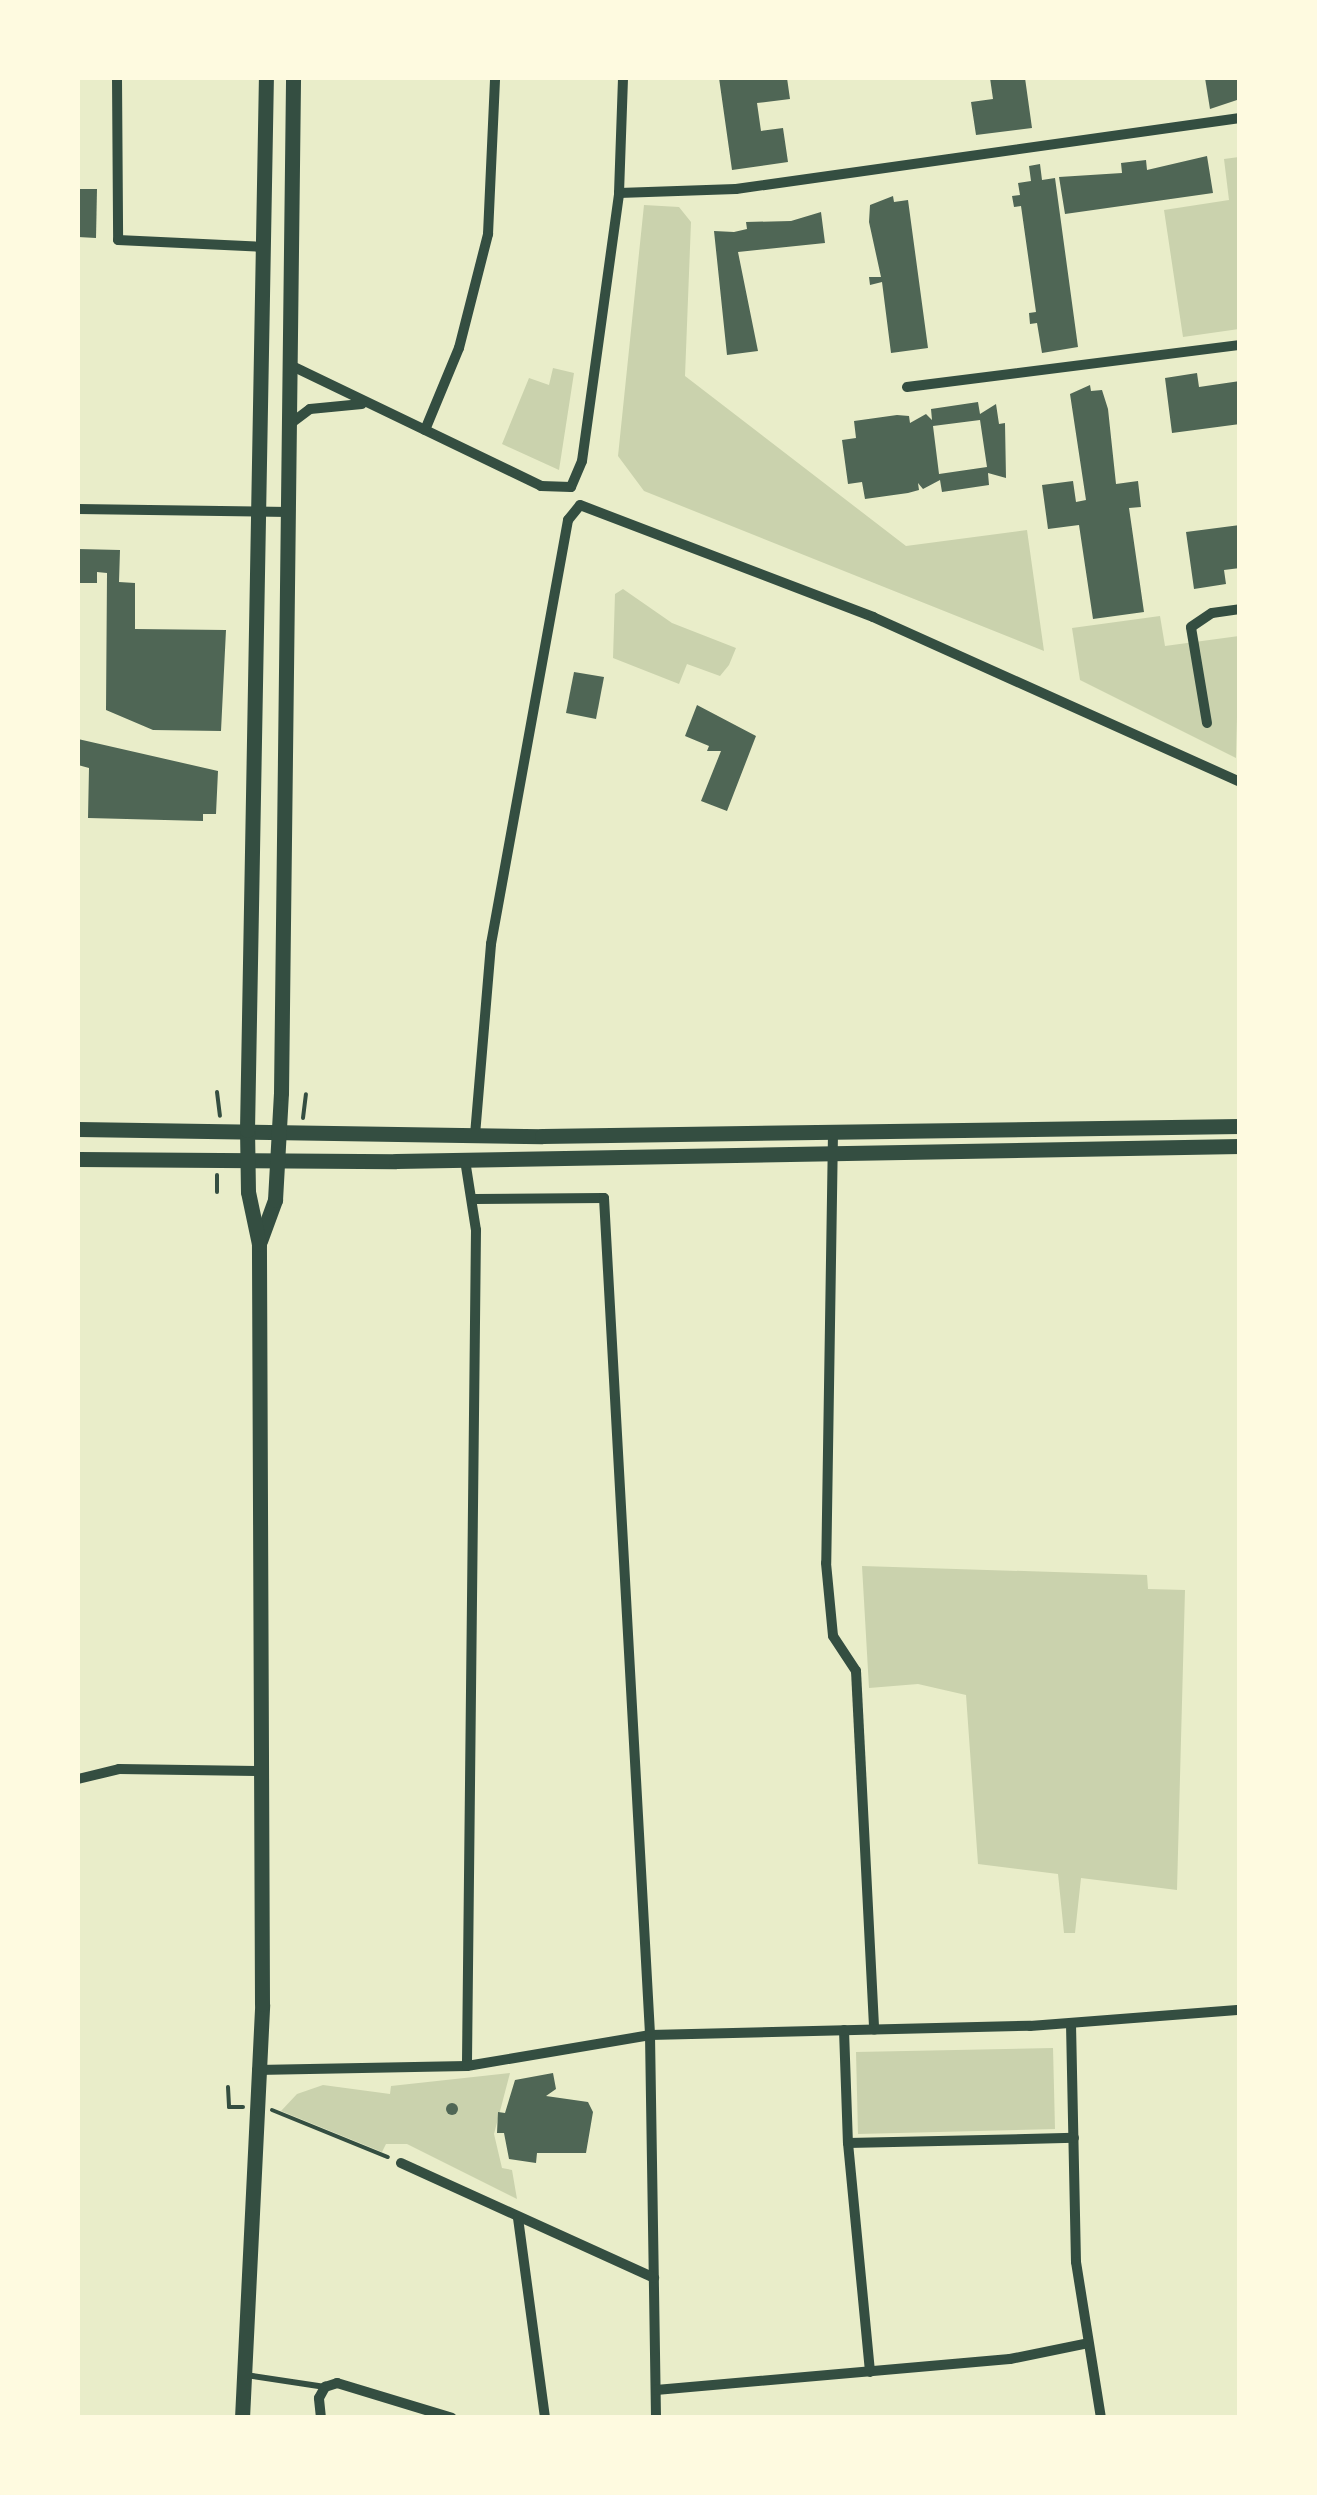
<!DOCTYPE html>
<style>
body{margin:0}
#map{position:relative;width:1317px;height:2495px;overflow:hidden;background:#e9edc9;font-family:Quicksand,sans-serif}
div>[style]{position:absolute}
.green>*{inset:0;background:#cad2ad}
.building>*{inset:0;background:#4f6655}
.round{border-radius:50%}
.path>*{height:4px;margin:-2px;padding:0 2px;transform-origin:2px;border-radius:2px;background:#344e41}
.service>*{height:6px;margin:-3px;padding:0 3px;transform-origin:3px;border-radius:3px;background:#344e41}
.minor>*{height:10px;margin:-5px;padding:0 5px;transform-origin:5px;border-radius:5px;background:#344e41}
.secondary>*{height:15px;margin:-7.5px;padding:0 7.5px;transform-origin:7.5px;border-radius:7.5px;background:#344e41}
span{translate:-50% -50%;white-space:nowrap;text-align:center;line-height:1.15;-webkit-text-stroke:10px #fefae0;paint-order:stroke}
.frame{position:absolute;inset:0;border:80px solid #fefae0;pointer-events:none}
</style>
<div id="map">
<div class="green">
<i style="clip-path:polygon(1239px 157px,1239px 329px,1183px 337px,1164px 210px,1229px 200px,1224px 159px)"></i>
<i style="clip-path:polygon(644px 205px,679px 207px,691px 222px,685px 376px,906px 546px,1027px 530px,1044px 651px,644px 491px,618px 456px)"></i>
<i style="clip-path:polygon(553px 368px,574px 373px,559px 470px,502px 444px,529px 378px,549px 385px)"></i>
<i style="clip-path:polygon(623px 589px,672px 623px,736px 648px,729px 665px,720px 676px,687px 664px,679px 684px,613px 658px,615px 594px)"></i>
<i style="clip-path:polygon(1160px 616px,1165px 646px,1239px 636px,1236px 758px,1080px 680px,1072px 628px)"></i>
<i style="clip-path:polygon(862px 1566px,1147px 1575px,1148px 1589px,1185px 1590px,1177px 1890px,1081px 1878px,1075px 1933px,1064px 1933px,1058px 1874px,978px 1864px,966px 1695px,918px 1684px,869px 1688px)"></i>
<i style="clip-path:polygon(1053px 2048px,1055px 2129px,858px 2134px,856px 2052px)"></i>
<i style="clip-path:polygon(510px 2073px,494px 2134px,502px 2168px,512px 2170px,517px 2199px,407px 2144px,386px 2144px,382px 2152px,281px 2111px,297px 2094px,323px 2085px,390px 2094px,391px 2086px)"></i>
</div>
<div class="building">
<i style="clip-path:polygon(719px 78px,787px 78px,790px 99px,757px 103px,761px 131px,783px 128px,788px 162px,732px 170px)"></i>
<i style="clip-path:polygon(990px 78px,1025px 78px,1032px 128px,976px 135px,971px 102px,993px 99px)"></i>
<i style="clip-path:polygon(1205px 78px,1240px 78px,1240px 99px,1210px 109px)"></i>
<i style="clip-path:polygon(1207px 156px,1213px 193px,1065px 214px,1059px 177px,1122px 173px,1121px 163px,1146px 160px,1147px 170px)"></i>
<i style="clip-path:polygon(1040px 164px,1042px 180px,1055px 178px,1078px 347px,1042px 353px,1037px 323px,1030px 324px,1029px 313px,1036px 312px,1021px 206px,1014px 207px,1012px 196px,1020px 195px,1018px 183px,1031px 181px,1029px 166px)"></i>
<i style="clip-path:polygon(78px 189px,97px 189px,96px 238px,78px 237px)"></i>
<i style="clip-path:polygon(893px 196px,894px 202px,908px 200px,928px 348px,891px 353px,882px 282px,870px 285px,869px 277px,881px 277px,869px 222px,870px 205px)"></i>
<i style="clip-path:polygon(821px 212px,825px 243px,738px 252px,758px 351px,727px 355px,714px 231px,734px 232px,747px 229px,746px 222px,791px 221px)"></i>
<i style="clip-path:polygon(1197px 373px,1199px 387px,1240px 381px,1240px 424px,1172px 433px,1165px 378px)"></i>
<i style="clip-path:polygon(1090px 385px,1091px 391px,1102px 390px,1108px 409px,1116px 484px,1138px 481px,1141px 507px,1129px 508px,1144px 612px,1093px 619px,1079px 525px,1048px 529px,1042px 485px,1073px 481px,1076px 502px,1086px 500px,1070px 394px)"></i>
<i style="clip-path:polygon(evenodd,978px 402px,980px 414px,996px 404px,999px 424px,1005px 423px,1006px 478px,988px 473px,989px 485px,942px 492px,940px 480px,923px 489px,918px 483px,919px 490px,908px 493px,865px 499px,862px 482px,848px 484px,842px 440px,856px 438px,854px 421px,897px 415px,909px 416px,910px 423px,926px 414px,932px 420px,931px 409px,978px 402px,980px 420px,987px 467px,939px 474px,933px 426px,980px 420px)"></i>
<i style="clip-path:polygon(1240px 525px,1240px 568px,1224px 570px,1226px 584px,1194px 589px,1186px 532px)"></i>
<i style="clip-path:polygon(78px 549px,120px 550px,119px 582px,135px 583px,135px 629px,226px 630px,221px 731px,153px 730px,106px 710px,107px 573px,97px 572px,97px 583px,78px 583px)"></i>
<i style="clip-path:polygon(574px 672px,604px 677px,596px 719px,566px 713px)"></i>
<i style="clip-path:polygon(697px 705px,756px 736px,727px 811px,701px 801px,721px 751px,707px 751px,709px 746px,685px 736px)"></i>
<i style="clip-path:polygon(78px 739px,218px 771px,216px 814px,203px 814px,203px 821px,88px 818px,89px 768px,78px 765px)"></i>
<i style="clip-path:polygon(553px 2073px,556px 2089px,546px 2096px,588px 2102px,593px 2112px,586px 2153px,537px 2153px,536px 2163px,509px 2159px,504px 2133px,497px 2133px,498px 2112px,505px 2113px,515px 2080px)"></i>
<i class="round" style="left:446px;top:2103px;width:12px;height:12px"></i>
</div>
<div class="path">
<i style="left:217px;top:1092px;width:24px;rotate:83deg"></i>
<i style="left:303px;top:1118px;width:24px;rotate:-83deg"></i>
<i style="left:217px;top:1175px;width:17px;rotate:90deg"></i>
<i style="left:228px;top:2087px;width:20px;rotate:87deg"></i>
<i style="left:229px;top:2107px;width:14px"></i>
<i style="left:272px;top:2110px;width:125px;rotate:22.1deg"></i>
</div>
<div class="service">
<i style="left:246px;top:2375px;width:80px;rotate:8.6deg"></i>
</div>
<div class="minor">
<i style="left:117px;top:78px;width:162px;rotate:89.6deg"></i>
<i style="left:118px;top:240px;width:147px;rotate:2.7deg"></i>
<i style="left:619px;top:193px;width:117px;rotate:-2deg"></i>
<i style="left:736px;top:189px;width:509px;rotate:-8.02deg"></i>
<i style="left:290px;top:365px;width:279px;rotate:25.7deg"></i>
<i style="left:541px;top:486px;width:30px;rotate:2deg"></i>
<i style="left:571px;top:487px;width:28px;rotate:-67deg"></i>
<i style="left:582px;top:461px;width:271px;rotate:-82.1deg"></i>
<i style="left:619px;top:193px;width:115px;rotate:-88deg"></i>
<i style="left:907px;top:387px;width:336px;rotate:-7.2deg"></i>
<i style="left:290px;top:424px;width:25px;rotate:-37deg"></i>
<i style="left:310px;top:409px;width:52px;rotate:-5.5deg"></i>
<i style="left:425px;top:430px;width:89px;rotate:-67.5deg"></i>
<i style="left:459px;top:348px;width:118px;rotate:-75.7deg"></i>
<i style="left:488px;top:234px;width:156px;rotate:-87.4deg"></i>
<i style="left:78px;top:509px;width:211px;rotate:0.8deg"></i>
<i style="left:1207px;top:723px;width:97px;rotate:-99.5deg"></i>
<i style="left:1191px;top:627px;width:25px;rotate:-34deg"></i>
<i style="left:1212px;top:613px;width:28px;rotate:-8deg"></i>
<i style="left:833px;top:1133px;width:430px;rotate:90.9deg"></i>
<i style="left:826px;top:1563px;width:73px;rotate:84.5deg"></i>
<i style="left:833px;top:1636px;width:42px;rotate:56.7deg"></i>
<i style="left:856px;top:1671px;width:359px;rotate:87.1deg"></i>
<i style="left:475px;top:1135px;width:192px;rotate:-85.2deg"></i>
<i style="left:491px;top:944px;width:431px;rotate:-79.7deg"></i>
<i style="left:568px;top:520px;width:19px;rotate:-51deg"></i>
<i style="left:580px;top:505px;width:314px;rotate:20.9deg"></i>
<i style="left:873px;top:617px;width:402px;rotate:24.2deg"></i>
<i style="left:465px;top:1160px;width:71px;rotate:81.1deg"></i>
<i style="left:476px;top:1230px;width:836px;rotate:90.62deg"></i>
<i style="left:475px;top:1199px;width:129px;rotate:-0.4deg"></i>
<i style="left:604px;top:1198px;width:838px;rotate:86.85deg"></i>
<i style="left:650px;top:2035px;width:383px;rotate:89.1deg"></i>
<i style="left:78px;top:1779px;width:42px;rotate:-13.7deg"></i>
<i style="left:119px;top:1769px;width:142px;rotate:0.8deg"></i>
<i style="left:1071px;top:2024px;width:238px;rotate:88.8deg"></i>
<i style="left:1076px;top:2262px;width:158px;rotate:80.9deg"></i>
<i style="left:844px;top:2030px;width:113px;rotate:88deg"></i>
<i style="left:848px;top:2143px;width:230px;rotate:84.5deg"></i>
<i style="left:257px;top:2070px;width:210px;rotate:-1.1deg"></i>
<i style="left:467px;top:2066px;width:186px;rotate:-9.6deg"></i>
<i style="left:650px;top:2035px;width:380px;rotate:-1.4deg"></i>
<i style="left:1030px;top:2026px;width:211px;rotate:-4.4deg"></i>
<i style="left:848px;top:2143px;width:226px;rotate:-1.3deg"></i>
<i style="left:401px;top:2163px;width:278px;rotate:24.4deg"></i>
<i style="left:518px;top:2218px;width:202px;rotate:82.3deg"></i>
<i style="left:656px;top:2390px;width:355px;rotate:-5deg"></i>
<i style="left:1010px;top:2359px;width:76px;rotate:-11.5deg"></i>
<i style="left:321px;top:2418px;width:20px;rotate:-96deg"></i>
<i style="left:319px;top:2398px;width:13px;rotate:-61deg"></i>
<i style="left:325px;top:2387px;width:13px;rotate:-18deg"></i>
<i style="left:337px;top:2383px;width:120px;rotate:16.9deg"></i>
</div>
<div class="secondary">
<i style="left:78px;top:1129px;width:464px;rotate:0.9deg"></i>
<i style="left:542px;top:1136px;width:698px;rotate:-0.82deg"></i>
<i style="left:78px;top:1159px;width:318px;rotate:0.4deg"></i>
<i style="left:396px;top:1161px;width:844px;rotate:-1.02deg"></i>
<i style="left:260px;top:1241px;width:44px;rotate:-69.9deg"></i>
<i style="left:275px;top:1200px;width:107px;rotate:-86.8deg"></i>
<i style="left:281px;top:1093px;width:1015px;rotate:-89.32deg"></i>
<i style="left:242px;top:2418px;width:414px;rotate:-87.2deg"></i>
<i style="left:262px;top:2004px;width:760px;rotate:-90.23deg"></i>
<i style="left:259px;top:1244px;width:53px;rotate:-101.9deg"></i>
<i style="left:248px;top:1192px;width:62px;rotate:-90.9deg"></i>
<i style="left:247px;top:1130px;width:1052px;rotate:-88.97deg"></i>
</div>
<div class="frame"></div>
</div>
